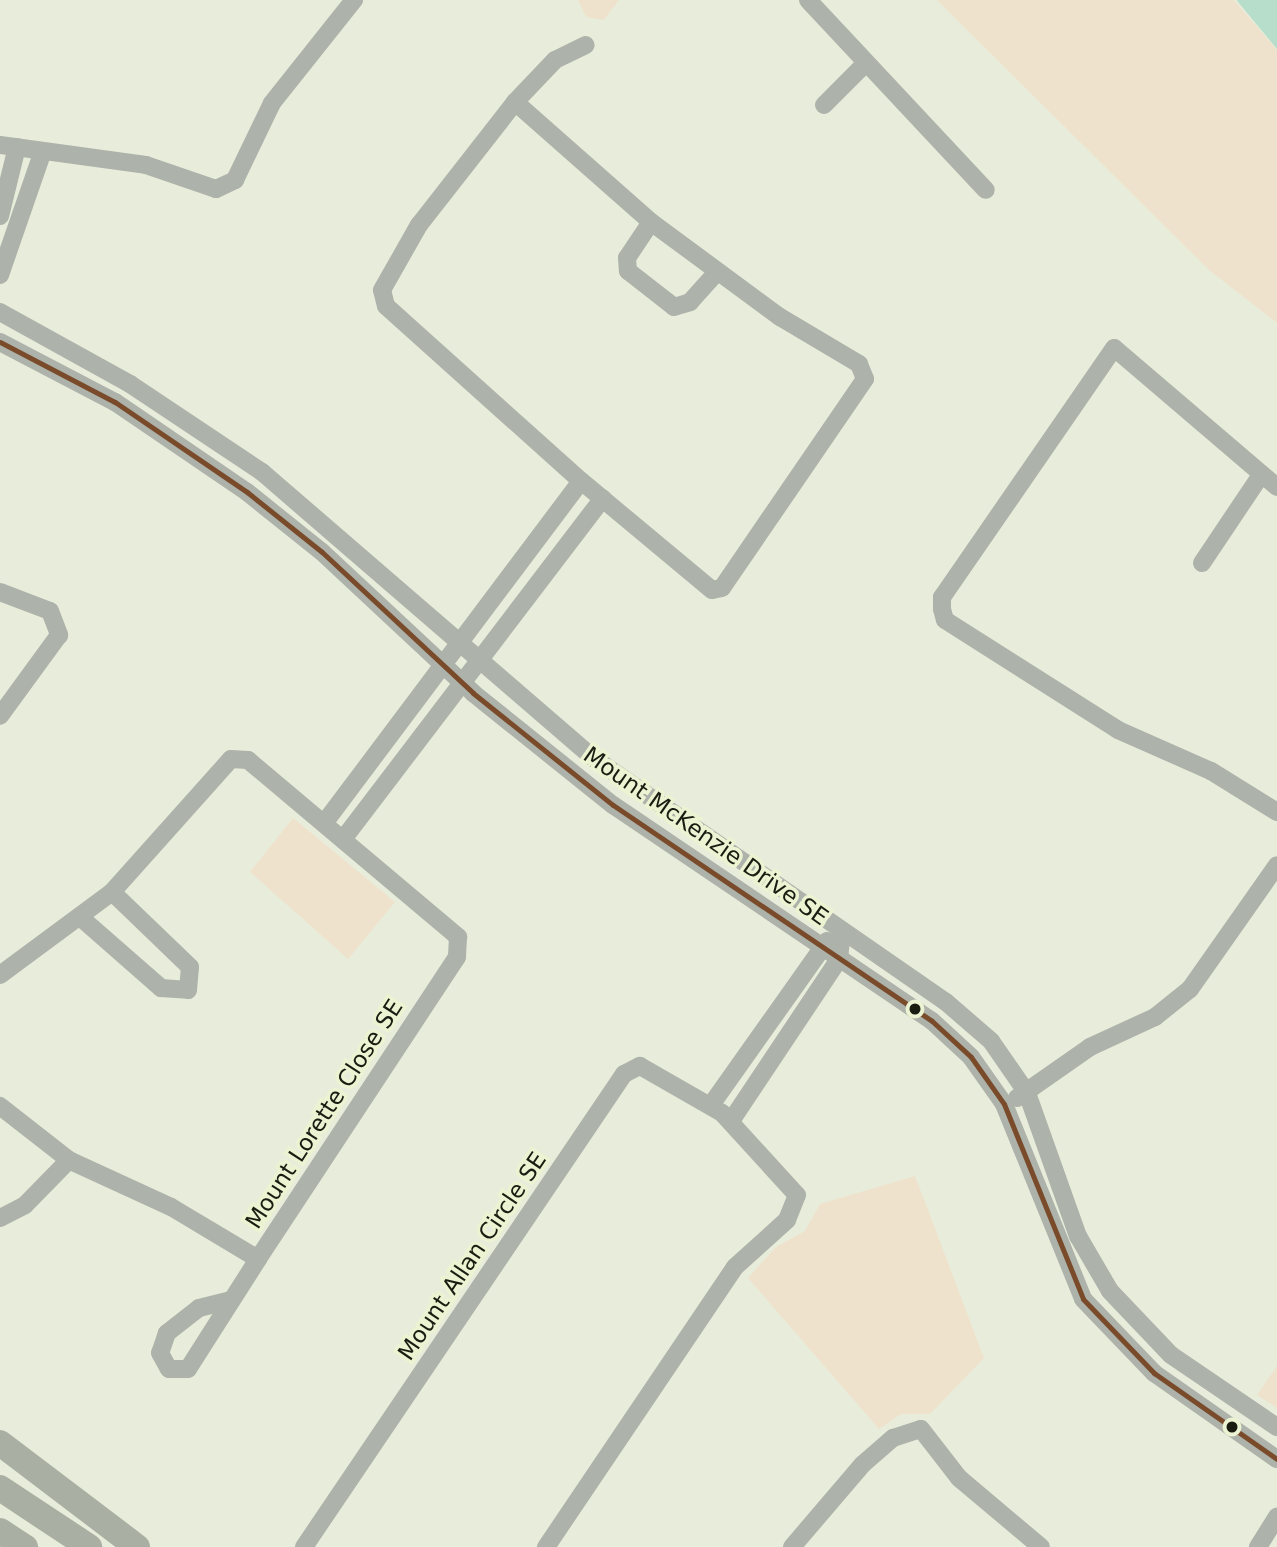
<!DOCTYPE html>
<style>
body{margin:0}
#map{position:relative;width:1277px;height:1547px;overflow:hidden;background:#e8ecda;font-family:"DejaVu Sans",sans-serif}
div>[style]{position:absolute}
.green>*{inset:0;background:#efe2cc}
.water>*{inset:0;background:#b7decb}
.minor>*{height:18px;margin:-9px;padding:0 9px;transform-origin:9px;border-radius:9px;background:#adb2aa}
.highway>*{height:26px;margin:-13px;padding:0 13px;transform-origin:13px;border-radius:13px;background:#a9b0a3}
.bus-1>*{height:5px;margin:-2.5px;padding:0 2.5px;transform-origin:2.5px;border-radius:2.5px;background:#7a4b2a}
.dots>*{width:19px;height:19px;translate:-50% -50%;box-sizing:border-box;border:4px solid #ebf3d3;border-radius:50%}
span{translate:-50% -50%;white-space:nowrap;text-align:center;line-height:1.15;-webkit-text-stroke:7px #ebf3d3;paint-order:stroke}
.street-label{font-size:23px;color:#1a1c11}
</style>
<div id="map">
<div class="green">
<i style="clip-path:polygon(578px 0,619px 0,604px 20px,586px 17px)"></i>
<i style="clip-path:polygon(937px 0,1234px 0,1277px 50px,1277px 323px,1209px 270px)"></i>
<i style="clip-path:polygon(293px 818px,395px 902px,348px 959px,250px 872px)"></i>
<i style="clip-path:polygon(915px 1176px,984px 1358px,930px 1414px,901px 1414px,879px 1429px,748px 1278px,776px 1247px,805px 1231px,820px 1204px)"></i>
<i style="clip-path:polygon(1277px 1366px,1277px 1408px,1257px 1395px)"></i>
</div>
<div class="water">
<i style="clip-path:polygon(1237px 0,1277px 0,1277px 49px,1238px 2px)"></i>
</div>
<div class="minor">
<i style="left:808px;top:0;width:260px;rotate:46.9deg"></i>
<i style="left:515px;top:102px;width:181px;rotate:41.4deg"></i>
<i style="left:651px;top:222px;width:160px;rotate:36.4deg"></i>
<i style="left:780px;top:317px;width:92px;rotate:30.7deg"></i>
<i style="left:859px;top:364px;width:16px;rotate:68deg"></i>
<i style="left:865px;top:379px;width:253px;rotate:124.4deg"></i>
<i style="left:722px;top:588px;width:10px;rotate:169deg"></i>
<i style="left:712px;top:590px;width:170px;rotate:-140.2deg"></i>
<i style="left:581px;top:481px;width:262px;rotate:-138.1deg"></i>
<i style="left:386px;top:306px;width:16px;rotate:-104deg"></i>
<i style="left:382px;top:290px;width:75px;rotate:-60.4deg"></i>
<i style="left:419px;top:225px;width:156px;rotate:-52deg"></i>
<i style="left:515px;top:102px;width:58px;rotate:-46.4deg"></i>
<i style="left:555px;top:60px;width:34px;rotate:-26deg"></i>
<i style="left:824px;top:105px;width:58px;rotate:-45deg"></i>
<i style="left:0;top:145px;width:147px;rotate:7.8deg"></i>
<i style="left:146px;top:165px;width:74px;rotate:18.9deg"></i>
<i style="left:216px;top:189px;width:21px;rotate:-25deg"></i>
<i style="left:235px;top:180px;width:85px;rotate:-64.3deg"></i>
<i style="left:272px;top:103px;width:132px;rotate:-51.5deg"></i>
<i style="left:0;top:216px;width:71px;rotate:-76.2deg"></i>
<i style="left:651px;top:222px;width:43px;rotate:123.7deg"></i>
<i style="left:627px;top:258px;width:13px;rotate:86deg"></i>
<i style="left:628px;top:271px;width:58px;rotate:38deg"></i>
<i style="left:674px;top:307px;width:17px;rotate:-17deg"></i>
<i style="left:690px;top:302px;width:39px;rotate:-48deg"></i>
<i style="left:0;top:275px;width:131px;rotate:-70.9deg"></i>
<i style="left:0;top:312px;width:149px;rotate:29deg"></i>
<i style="left:130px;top:384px;width:159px;rotate:33.7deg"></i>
<i style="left:262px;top:472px;width:440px;rotate:40.8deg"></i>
<i style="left:595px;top:759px;width:427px;rotate:34.7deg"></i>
<i style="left:946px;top:1002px;width:60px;rotate:40.9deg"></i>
<i style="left:991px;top:1041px;width:63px;rotate:55.3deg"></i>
<i style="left:1027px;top:1093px;width:152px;rotate:70.4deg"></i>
<i style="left:1078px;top:1236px;width:64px;rotate:59.8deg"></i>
<i style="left:1110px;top:1291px;width:88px;rotate:46.4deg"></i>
<i style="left:1171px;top:1355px;width:128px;rotate:34.2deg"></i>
<i style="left:0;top:342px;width:130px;rotate:27.6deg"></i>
<i style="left:115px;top:402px;width:160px;rotate:34.3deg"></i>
<i style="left:247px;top:492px;width:96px;rotate:38.7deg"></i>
<i style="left:322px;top:552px;width:207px;rotate:43deg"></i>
<i style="left:473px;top:693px;width:179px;rotate:38.7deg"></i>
<i style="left:613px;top:805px;width:385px;rotate:34.1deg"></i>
<i style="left:932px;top:1021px;width:53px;rotate:42.7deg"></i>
<i style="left:971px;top:1057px;width:57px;rotate:54.9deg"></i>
<i style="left:1004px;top:1104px;width:210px;rotate:67.9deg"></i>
<i style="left:1083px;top:1299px;width:103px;rotate:46.2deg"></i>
<i style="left:1154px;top:1373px;width:150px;rotate:35deg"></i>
<i style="left:1277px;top:487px;width:214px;rotate:-139.5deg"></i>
<i style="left:1114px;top:348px;width:303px;rotate:124.6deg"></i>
<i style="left:942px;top:597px;width:12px;rotate:90deg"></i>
<i style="left:942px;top:609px;width:11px;rotate:75deg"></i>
<i style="left:945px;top:620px;width:205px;rotate:32.4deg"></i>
<i style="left:1118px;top:730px;width:102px;rotate:23.8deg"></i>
<i style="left:1211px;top:771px;width:78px;rotate:31.8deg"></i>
<i style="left:1202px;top:563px;width:106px;rotate:-56.2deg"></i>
<i style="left:0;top:592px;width:53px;rotate:20.8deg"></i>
<i style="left:50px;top:611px;width:26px;rotate:69deg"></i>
<i style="left:59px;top:635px;width:100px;rotate:126.1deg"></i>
<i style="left:325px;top:822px;width:426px;rotate:-53.1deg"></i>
<i style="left:344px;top:838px;width:427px;rotate:-52.7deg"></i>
<i style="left:80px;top:917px;width:108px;rotate:41.2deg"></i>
<i style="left:161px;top:988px;width:27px;rotate:4deg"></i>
<i style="left:188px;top:990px;width:23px;rotate:-85deg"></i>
<i style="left:190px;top:967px;width:108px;rotate:-136.1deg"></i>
<i style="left:0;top:975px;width:139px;rotate:-36.5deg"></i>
<i style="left:112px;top:892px;width:178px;rotate:-48.2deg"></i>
<i style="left:231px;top:759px;width:17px;rotate:3deg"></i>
<i style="left:248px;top:760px;width:275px;rotate:40.1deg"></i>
<i style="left:458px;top:937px;width:20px;rotate:93deg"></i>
<i style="left:457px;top:957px;width:362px;rotate:123.4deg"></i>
<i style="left:258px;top:1259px;width:101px;rotate:-149.1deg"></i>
<i style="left:171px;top:1207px;width:112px;rotate:-155.3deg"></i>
<i style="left:69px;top:1160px;width:88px;rotate:-142deg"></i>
<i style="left:1017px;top:1098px;width:89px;rotate:-34.9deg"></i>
<i style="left:1090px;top:1047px;width:72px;rotate:-24.8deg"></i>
<i style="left:1155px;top:1017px;width:45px;rotate:-38.7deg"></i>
<i style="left:1190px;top:989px;width:151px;rotate:-54.9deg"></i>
<i style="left:711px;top:1105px;width:201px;rotate:-54.7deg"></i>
<i style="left:731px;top:1121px;width:195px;rotate:-56.3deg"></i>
<i style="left:839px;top:959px;width:28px;rotate:-84deg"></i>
<i style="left:0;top:1218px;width:28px;rotate:-27deg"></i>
<i style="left:25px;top:1205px;width:63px;rotate:-45.6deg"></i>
<i style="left:231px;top:1300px;width:33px;rotate:166deg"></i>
<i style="left:199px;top:1308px;width:41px;rotate:142deg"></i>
<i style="left:167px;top:1333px;width:21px;rotate:109deg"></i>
<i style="left:160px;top:1353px;width:18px;rotate:61deg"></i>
<i style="left:169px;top:1369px;width:19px"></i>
<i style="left:188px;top:1369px;width:130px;rotate:-57.5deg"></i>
<i style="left:304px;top:1547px;width:571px;rotate:-55.92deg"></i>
<i style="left:624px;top:1074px;width:18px;rotate:-27deg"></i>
<i style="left:640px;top:1066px;width:95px;rotate:29.8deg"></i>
<i style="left:722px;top:1113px;width:111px;rotate:47.6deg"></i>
<i style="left:797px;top:1195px;width:27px;rotate:112deg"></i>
<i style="left:787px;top:1220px;width:70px;rotate:137.9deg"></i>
<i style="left:735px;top:1267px;width:338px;rotate:124deg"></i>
<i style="left:792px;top:1547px;width:109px;rotate:-49.5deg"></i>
<i style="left:863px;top:1464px;width:40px;rotate:-41deg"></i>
<i style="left:893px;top:1438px;width:29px;rotate:-18deg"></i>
<i style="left:921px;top:1429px;width:62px;rotate:52.2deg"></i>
<i style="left:959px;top:1478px;width:107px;rotate:40.1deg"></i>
<i style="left:1258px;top:1547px;width:36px;rotate:-58deg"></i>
</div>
<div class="highway">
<i style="left:0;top:1443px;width:172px;rotate:37.2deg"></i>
<i style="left:0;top:1488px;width:107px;rotate:33.5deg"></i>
<i style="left:0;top:1531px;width:30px;rotate:33deg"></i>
</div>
<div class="bus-1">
<i style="left:0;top:342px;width:130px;rotate:27.6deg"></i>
<i style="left:115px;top:402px;width:160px;rotate:34.3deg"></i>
<i style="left:247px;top:492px;width:96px;rotate:38.7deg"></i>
<i style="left:322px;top:552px;width:207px;rotate:43deg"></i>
<i style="left:473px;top:693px;width:179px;rotate:38.7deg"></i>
<i style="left:613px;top:805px;width:385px;rotate:34.1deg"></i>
<i style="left:932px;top:1021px;width:53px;rotate:42.7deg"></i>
<i style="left:971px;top:1057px;width:57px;rotate:54.9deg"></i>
<i style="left:1004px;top:1104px;width:210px;rotate:67.9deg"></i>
<i style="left:1083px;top:1299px;width:103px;rotate:46.2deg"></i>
<i style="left:1154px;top:1373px;width:150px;rotate:35deg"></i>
</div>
<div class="dots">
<i style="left:915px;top:1009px;background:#1a1c11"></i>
<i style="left:1232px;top:1427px;background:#1a1c11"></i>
</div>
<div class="street-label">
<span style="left:706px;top:836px;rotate:35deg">Mount McKenzie Drive SE</span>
<span style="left:324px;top:1114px;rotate:-57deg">Mount Lorette Close SE</span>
<span style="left:472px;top:1256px;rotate:-56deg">Mount Allan Circle SE</span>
</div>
</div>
